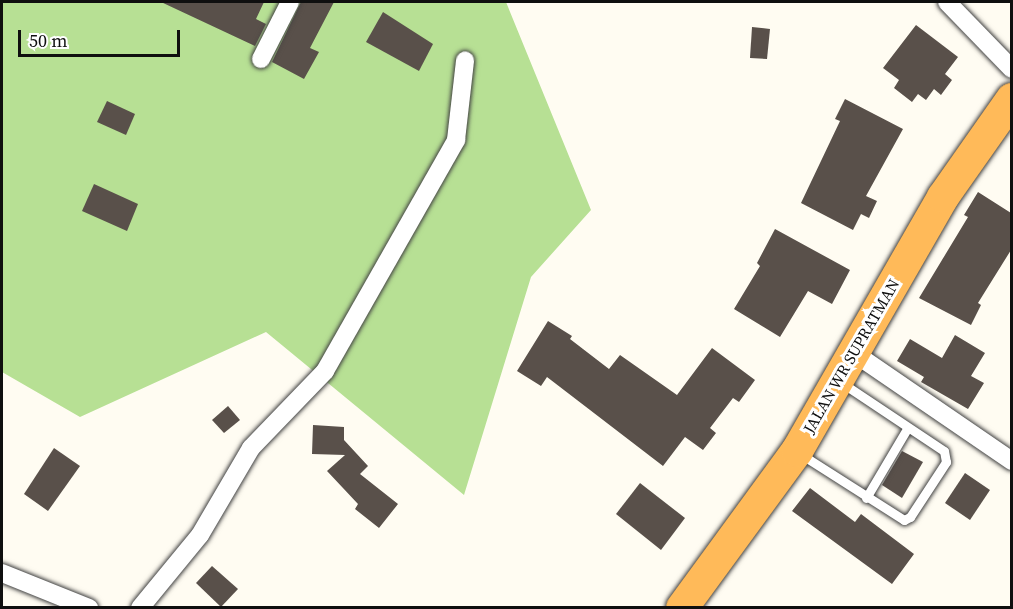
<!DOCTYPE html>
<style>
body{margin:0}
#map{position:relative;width:1013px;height:609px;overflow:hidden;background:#fffcf2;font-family:"Source Serif 4",serif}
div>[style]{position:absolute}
.forest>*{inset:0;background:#b7e094}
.building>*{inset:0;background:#59504a}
.roads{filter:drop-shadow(0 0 2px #424242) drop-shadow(0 0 2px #424242)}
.service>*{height:9px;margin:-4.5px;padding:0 4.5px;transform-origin:4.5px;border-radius:4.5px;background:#fff}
.minor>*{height:18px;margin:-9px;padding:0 9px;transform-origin:9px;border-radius:9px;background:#fff}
.trunk>*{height:32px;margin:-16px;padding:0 16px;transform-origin:16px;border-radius:16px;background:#ffba59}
span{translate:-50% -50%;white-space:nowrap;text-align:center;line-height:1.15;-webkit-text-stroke:6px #fff;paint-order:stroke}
.street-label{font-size:16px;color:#0f0f0f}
.frame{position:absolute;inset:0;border:3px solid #0f0f0f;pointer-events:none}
.scale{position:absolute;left:18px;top:30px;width:162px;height:27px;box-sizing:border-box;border:3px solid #0f0f0f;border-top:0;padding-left:8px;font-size:18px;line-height:21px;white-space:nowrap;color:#0f0f0f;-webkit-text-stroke:4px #fff;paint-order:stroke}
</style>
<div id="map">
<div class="forest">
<i style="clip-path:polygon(2px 2px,506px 2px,591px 210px,531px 277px,464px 495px,266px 332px,80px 417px,2px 372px)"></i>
</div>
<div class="building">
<i style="clip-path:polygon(161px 2px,264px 2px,256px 19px,266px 24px,255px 46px)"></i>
<i style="clip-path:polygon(301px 2px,334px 2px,310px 48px,319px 52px,304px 79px,272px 62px)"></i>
<i style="clip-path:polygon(383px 12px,433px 44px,419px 71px,366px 42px)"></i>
<i style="clip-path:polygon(916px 25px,958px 57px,945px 74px,952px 80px,941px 95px,934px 89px,926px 100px,918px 94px,912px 102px,894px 88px,899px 80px,883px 68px)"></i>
<i style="clip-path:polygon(752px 27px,770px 29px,767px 59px,750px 58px)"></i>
<i style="clip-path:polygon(845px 99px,903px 129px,866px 196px,877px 201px,869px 218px,861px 214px,853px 230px,801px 203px,840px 121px,835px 119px)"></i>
<i style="clip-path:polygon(107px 101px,135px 114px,126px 135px,97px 122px)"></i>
<i style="clip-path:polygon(94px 184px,138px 204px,127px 231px,82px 211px)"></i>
<i style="clip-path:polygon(978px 192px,1011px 213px,1011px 250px,978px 303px,981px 305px,971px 325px,919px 298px,968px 217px,964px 215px)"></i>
<i style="clip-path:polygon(775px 229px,850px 270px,832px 304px,808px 291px,780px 337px,734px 309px,760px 266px,757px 263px)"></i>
<i style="clip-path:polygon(548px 321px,572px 336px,570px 339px,609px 369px,620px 355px,677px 395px,712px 348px,755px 380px,739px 402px,733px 398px,710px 428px,716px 433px,703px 450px,685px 437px,663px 466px,547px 377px,541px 386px,517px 371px)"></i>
<i style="clip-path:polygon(955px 335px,985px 353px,971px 376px,984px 383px,968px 409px,921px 382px,924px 377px,897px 361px,910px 339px,942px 358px)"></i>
<i style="clip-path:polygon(228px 406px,240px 420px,224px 433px,212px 420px)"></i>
<i style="clip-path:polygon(313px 425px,344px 427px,344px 440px,368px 466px,360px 474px,398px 504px,379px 528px,355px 509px,358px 504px,327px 471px,345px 455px,312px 454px)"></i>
<i style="clip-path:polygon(54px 448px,80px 466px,48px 511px,24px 494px)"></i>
<i style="clip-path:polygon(902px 451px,923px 462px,902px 498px,882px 485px)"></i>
<i style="clip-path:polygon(965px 473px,990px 490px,970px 520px,945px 503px)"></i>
<i style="clip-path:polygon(640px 483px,685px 518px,661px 550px,616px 514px)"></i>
<i style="clip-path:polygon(810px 488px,855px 522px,861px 514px,914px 554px,892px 584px,792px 511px)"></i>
<i style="clip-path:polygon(212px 566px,238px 589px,221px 607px,196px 583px)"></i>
</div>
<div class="roads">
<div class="service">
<i style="left:802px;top:455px;width:121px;rotate:32.5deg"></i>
<i style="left:904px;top:520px;width:7px;rotate:-27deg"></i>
<i style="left:910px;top:517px;width:66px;rotate:-56.8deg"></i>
<i style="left:946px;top:462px;width:11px;rotate:-100deg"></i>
<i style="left:944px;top:451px;width:123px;rotate:-146.3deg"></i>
<i style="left:866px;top:498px;width:82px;rotate:-59.4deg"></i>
</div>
<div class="minor">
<i style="left:947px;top:2px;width:93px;rotate:45.9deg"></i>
<i style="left:261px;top:59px;width:64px;rotate:-63deg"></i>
<i style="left:854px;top:353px;width:191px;rotate:34.4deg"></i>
<i style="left:2px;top:573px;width:94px;rotate:21.9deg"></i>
<i style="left:140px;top:608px;width:94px;rotate:-50.6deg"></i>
<i style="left:200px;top:535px;width:101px;rotate:-59.6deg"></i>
<i style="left:251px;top:448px;width:107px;rotate:-46.1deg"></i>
<i style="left:325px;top:371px;width:266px;rotate:-60.4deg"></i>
<i style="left:456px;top:140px;width:80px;rotate:-83.5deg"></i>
</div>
<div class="trunk">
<i style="left:682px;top:608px;width:195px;rotate:-53.8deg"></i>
<i style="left:797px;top:451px;width:293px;rotate:-60.1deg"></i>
<i style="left:943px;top:197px;width:120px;rotate:-54.9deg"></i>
</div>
</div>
<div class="street-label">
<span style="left:851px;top:356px;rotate:-60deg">JALAN WR SUPRATMAN</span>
</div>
<div class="frame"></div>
<div class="scale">50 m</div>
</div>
